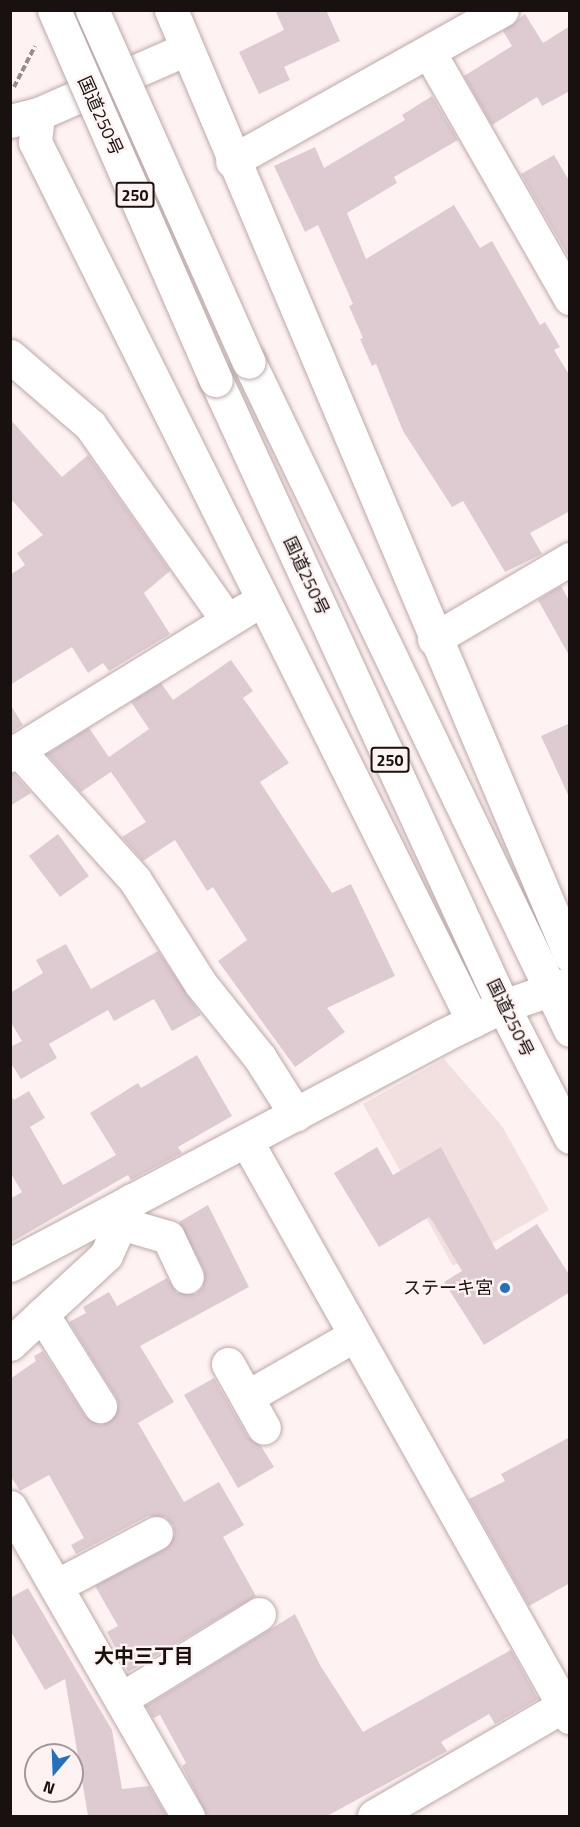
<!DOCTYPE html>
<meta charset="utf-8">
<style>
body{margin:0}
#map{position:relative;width:580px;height:1827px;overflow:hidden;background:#fff2f2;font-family:"Titillium Web","Noto Sans JP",sans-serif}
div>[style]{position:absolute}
.built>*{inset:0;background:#f2e0e0}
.building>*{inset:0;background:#decbd2}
.path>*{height:4px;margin-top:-2px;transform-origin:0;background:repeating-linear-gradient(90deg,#968c8b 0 6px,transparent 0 9px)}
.roads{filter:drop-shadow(0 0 2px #bca8a8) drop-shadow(0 0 2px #bca8a8)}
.minor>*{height:33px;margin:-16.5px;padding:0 16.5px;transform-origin:16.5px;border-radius:16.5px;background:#fff}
.highway>*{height:33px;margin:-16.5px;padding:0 16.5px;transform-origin:16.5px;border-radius:16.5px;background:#fff}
.bridges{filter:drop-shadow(0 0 2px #bca8a8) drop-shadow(0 0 2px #bca8a8)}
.highway-bridge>*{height:33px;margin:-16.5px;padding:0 16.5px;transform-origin:16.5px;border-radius:16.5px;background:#fff}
.dots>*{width:16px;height:16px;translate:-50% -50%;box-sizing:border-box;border:3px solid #fff2f2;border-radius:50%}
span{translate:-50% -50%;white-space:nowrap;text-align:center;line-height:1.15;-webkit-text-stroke:4.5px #fff2f2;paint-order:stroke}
.shield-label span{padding:2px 4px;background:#fff2f2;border:2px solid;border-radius:4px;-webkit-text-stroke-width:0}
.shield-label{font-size:16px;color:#181110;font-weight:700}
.street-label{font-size:18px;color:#181110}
.poi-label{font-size:18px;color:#181110}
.right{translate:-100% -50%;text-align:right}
.neighbourhood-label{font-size:20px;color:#181110;font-weight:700}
.frame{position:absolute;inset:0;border:12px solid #181110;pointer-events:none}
.north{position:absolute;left:24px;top:1743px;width:60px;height:60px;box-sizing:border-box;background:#fff2f2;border:2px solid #a39898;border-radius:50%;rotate:199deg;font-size:16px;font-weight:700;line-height:24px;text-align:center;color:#181110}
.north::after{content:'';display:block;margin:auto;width:21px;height:27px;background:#2071c0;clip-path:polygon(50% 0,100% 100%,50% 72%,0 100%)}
</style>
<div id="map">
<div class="built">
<i style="clip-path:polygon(444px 1059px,502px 1126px,549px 1210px,453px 1266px,363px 1104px)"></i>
</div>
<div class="building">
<i style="clip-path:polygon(275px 10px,326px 10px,340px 41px,284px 67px,290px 80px,259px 94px,239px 52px,284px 30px)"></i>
<i style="clip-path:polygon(525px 14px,543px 43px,570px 26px,570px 91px,542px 106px,537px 97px,492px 125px,464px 76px,512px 46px,503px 31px)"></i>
<i style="clip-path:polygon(432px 96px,458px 140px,394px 177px,397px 183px,347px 213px,366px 259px,454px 205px,480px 248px,492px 241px,540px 325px,545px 322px,560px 347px,554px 350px,570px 376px,570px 511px,530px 533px,542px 554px,505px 572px,463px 501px,452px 507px,403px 431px,376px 364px,372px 366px,360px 339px,363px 338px,349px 306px,353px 304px,318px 225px,305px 232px,274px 166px,315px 147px,324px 168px,405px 120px,402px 115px)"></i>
<i style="clip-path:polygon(554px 155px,570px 182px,570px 259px,521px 174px)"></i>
<i style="clip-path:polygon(10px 419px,62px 477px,88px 455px,170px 571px,144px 593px,170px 634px,109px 671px,103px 663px,88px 673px,72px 647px,10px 685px,10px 575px,25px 565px,17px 553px,43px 535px,10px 498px)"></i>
<i style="clip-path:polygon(561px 586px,570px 602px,570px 657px,538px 600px)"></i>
<i style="clip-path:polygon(231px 660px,253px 691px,243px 698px,289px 763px,260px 782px,332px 893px,351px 884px,395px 976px,327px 1008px,345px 1032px,295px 1067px,218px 961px,247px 940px,213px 887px,207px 891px,175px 840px,143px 861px,122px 837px,146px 822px,111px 772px,81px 792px,47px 754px,89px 728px,109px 757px,149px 729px,131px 702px,161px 683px,173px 700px)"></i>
<i style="clip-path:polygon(10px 704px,23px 725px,10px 733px)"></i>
<i style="clip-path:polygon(570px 723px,570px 799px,541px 736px)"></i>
<i style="clip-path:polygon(13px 773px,31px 793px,10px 806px,10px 774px)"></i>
<i style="clip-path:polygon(58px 834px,89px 876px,60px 897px,29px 856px)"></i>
<i style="clip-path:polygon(66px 944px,91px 989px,158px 951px,201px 1015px,172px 1031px,154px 999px,114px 1021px,108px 1010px,49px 1044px,57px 1058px,21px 1079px,10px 1062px,10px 1047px,22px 1041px,10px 1021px,10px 993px,43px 973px,36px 960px)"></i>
<i style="clip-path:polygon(197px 1055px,232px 1116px,178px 1147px,182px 1153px,131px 1180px,128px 1175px,10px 1243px,10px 1199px,22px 1192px,10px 1172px,10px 1094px,14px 1100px,29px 1091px,45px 1118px,30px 1127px,63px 1185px,116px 1155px,90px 1113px,138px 1083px,141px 1088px)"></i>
<i style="clip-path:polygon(377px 1147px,393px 1175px,441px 1147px,496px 1250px,537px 1224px,570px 1276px,570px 1292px,484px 1345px,444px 1282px,462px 1271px,433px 1222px,429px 1217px,379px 1247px,334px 1173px)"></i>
<i style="clip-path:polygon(208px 1205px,249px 1287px,140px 1346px,174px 1402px,138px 1423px,184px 1502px,219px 1482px,244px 1525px,223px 1537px,256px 1596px,128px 1672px,107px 1632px,118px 1626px,95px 1586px,165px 1549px,175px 1534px,173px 1525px,165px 1517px,148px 1516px,76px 1554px,71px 1545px,84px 1538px,49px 1475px,20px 1491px,10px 1475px,10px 1379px,36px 1361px,34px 1356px,43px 1351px,85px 1416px,100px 1425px,110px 1421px,119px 1406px,116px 1397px,69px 1322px,86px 1313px,83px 1307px,109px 1292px,117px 1306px,167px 1278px,177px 1293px,196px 1294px,203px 1287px,204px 1270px,179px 1222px)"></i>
<i style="clip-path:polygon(214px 1378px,248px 1437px,261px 1446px,274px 1467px,238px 1488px,184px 1395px)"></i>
<i style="clip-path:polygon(570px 1437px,570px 1583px,529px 1606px,469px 1499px,505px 1481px,501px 1474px)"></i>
<i style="clip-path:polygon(28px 1588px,112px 1730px,122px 1789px,149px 1786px,167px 1816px,88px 1816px,65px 1679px,45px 1690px,10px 1630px,10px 1598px)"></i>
<i style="clip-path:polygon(295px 1614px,320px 1665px,363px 1732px,511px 1650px,538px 1699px,495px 1724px,489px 1714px,441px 1742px,447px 1751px,327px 1816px,207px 1816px,182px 1766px,186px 1763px,160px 1715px,153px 1718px,146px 1706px)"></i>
</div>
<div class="path">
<i style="left:14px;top:87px;width:46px;rotate:-62.9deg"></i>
</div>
<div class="roads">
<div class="minor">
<i style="left:171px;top:10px;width:1026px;rotate:67.11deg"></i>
<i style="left:429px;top:52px;width:284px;rotate:60.2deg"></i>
<i style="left:38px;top:114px;width:28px;rotate:96deg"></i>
<i style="left:35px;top:142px;width:982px;rotate:63.51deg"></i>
<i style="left:10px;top:121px;width:29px;rotate:-14deg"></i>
<i style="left:38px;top:114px;width:162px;rotate:-23.7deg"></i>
<i style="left:232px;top:161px;width:309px;rotate:-29.2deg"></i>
<i style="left:10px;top:356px;width:106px;rotate:40.8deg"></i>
<i style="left:90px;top:425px;width:238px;rotate:54.9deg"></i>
<i style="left:434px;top:639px;width:158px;rotate:-30.5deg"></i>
<i style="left:18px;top:750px;width:175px;rotate:48deg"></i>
<i style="left:135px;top:880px;width:122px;rotate:57.7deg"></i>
<i style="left:200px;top:983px;width:96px;rotate:51.3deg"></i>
<i style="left:260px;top:1058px;width:67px;rotate:57.7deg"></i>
<i style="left:10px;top:755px;width:278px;rotate:-31.7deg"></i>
<i style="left:247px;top:1142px;width:660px;rotate:60.68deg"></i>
<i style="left:120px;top:1223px;width:50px;rotate:16.3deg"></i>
<i style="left:168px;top:1237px;width:44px;rotate:64.6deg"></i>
<i style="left:10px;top:1265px;width:489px;rotate:-27.9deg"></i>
<i style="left:442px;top:1036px;width:68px;rotate:-26.2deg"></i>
<i style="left:503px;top:1006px;width:71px;rotate:-18.9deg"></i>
<i style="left:42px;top:1314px;width:109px;rotate:57.8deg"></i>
<i style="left:10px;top:1344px;width:131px;rotate:-42.8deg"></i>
<i style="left:106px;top:1255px;width:60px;rotate:-65.6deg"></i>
<i style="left:228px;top:1364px;width:73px;rotate:60.6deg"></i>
<i style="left:247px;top:1397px;width:122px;rotate:-29.9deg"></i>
<i style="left:10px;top:1507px;width:357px;rotate:60.1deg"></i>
<i style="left:56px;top:1586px;width:113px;rotate:-27.9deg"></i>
<i style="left:121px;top:1699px;width:162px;rotate:-31.6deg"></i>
<i style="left:374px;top:1816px;width:227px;rotate:-30.2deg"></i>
</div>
<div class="highway">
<i style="left:249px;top:362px;width:741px;rotate:64.33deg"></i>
<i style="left:216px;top:380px;width:689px;rotate:65.37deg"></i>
<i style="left:503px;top:1006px;width:147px;rotate:62.9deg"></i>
</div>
</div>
<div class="bridges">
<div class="highway-bridge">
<i style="left:54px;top:10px;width:404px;rotate:66.4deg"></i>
<i style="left:92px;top:10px;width:385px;rotate:66deg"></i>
</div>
</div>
<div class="dots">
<i style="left:505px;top:1288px;background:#2071c0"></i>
</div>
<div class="shield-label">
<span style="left:135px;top:195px">250</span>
<span style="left:390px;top:760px">250</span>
</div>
<div class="street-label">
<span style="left:100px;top:116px;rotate:66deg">国道250号</span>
<span style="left:306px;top:576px;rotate:65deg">国道250号</span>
<span style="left:510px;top:1018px;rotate:64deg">国道250号</span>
</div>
<div class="poi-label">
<span class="right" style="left:493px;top:1288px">ステーキ宮</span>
</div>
<div class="neighbourhood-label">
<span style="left:144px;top:1655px">大中三丁目</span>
</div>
<div class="frame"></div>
<div class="north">N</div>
</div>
